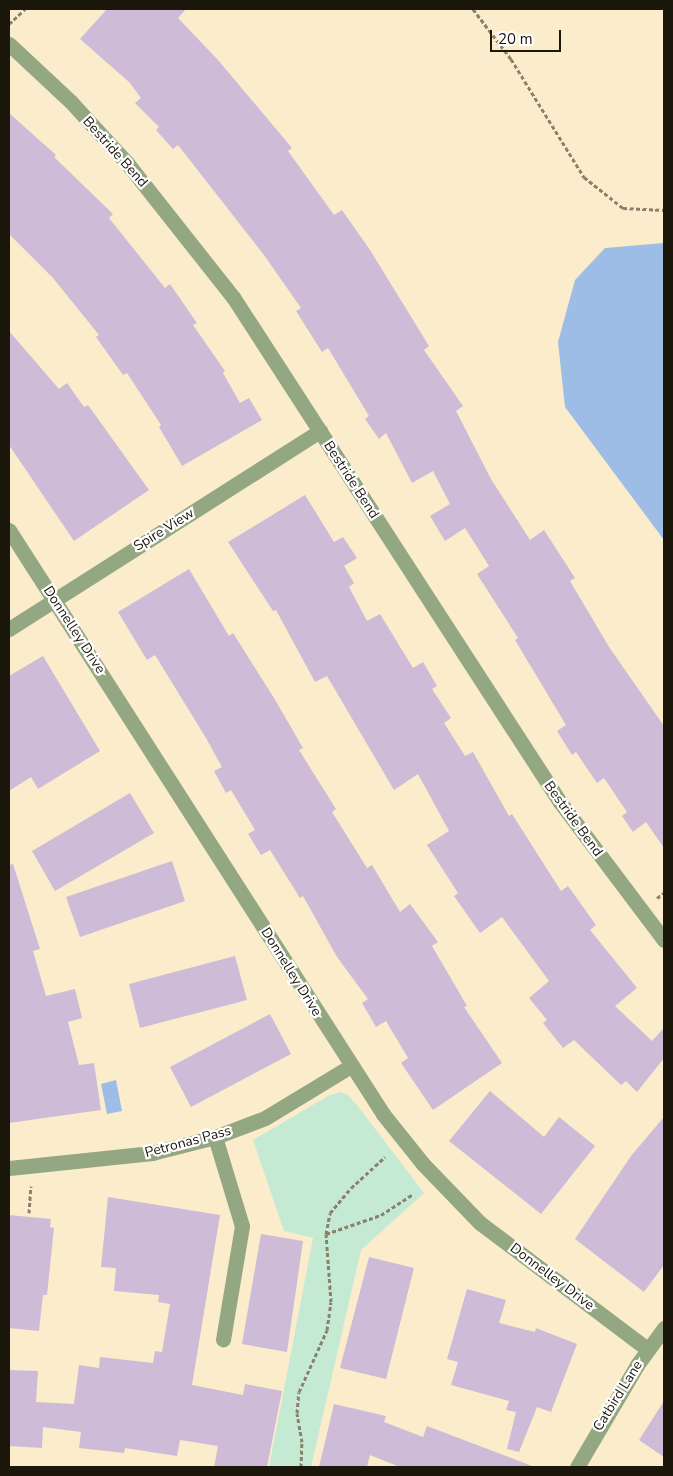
<!DOCTYPE html>
<style>
body{margin:0}
#map{position:relative;width:673px;height:1476px;overflow:hidden;background:#fbeccb;font-family:"Nunito Sans",sans-serif}
div>[style]{position:absolute}
.green>*{inset:0;background:#c4ead3}
.water>*{inset:0;background:#9ebde6}
.building>*{inset:0;background:#cebbd8}
.path>*{height:3px;margin-top:-1.5px;transform-origin:0;background:repeating-linear-gradient(90deg,#8b816b 0 4px,transparent 0 6.5px)}
.minor>*{height:15px;margin:-7.5px;padding:0 7.5px;transform-origin:7.5px;border-radius:7.5px;background:#92a782}
span{translate:-50% -50%;white-space:nowrap;text-align:center;line-height:1.15;-webkit-text-stroke:4.5px #fff;paint-order:stroke}
.street-label{font-size:14px;color:#1c170b}
.frame{position:absolute;inset:0;border:10px solid #1c170b;pointer-events:none}
.scale{position:absolute;left:490px;top:30px;width:71px;height:22px;box-sizing:border-box;border:2px solid #1c170b;border-top:0;padding-left:6px;font-size:15px;line-height:18px;white-space:nowrap;color:#1c170b;-webkit-text-stroke:4px #fff;paint-order:stroke}
</style>
<div id="map">
<div class="green">
<i style="clip-path:polygon(340px 1092px,348px 1095px,357px 1105px,424px 1193px,361px 1250px,311px 1467px,269px 1467px,313px 1238px,284px 1231px,253px 1140px,328px 1096px)"></i>
</div>
<div class="water">
<i style="clip-path:polygon(664px 243px,664px 540px,565px 407px,558px 342px,575px 280px,605px 248px)"></i>
<i style="clip-path:polygon(116px 1080px,122px 1111px,107px 1114px,101px 1084px)"></i>
</div>
<div class="building">
<i style="clip-path:polygon(107px 9px,186px 9px,178px 18px,218px 60px,292px 148px,288px 151px,334px 215px,342px 210px,370px 250px,429px 346px,424px 350px,463px 406px,456px 411px,491px 479px,530px 540px,544px 530px,575px 578px,570px 581px,609px 647px,664px 726px,664px 848px,646px 822px,633px 832px,622px 816px,627px 812px,604px 778px,597px 783px,576px 752px,572px 755px,557px 731px,566px 725px,515px 640px,518px 638px,477px 574px,489px 566px,465px 528px,445px 541px,430px 516px,450px 504px,433px 471px,412px 483px,386px 433px,379px 439px,365px 419px,369px 416px,328px 348px,322px 352px,296px 311px,301px 308px,264px 255px,178px 145px,173px 149px,156px 130px,159px 127px,135px 103px,141px 98px,129px 82px,80px 39px)"></i>
<i style="clip-path:polygon(9px 113px,56px 155px,54px 157px,113px 214px,109px 218px,165px 288px,170px 284px,197px 323px,193px 325px,225px 371px,223px 373px,240px 403px,249px 398px,262px 420px,182px 466px,159px 427px,161px 425px,127px 373px,123px 375px,96px 337px,99px 335px,53px 278px,9px 234px)"></i>
<i style="clip-path:polygon(9px 331px,59px 389px,67px 383px,84px 407px,88px 405px,149px 490px,74px 541px,9px 445px)"></i>
<i style="clip-path:polygon(305px 495px,334px 542px,343px 537px,357px 558px,344px 566px,354px 583px,349px 587px,367px 621px,380px 614px,413px 668px,423px 662px,437px 686px,432px 689px,451px 718px,444px 723px,465px 756px,473px 752px,509px 816px,512px 814px,561px 891px,568px 886px,596px 925px,590px 930px,637px 988px,615px 1006px,652px 1041px,664px 1028px,664px 1058px,637px 1092px,626px 1081px,621px 1085px,574px 1040px,563px 1048px,543px 1023px,547px 1020px,529px 998px,549px 981px,502px 917px,480px 933px,454px 896px,458px 893px,427px 845px,449px 831px,418px 774px,394px 790px,327px 676px,315px 682px,276px 610px,273px 611px,228px 542px)"></i>
<i style="clip-path:polygon(189px 569px,229px 636px,233px 633px,274px 698px,303px 748px,299px 750px,336px 809px,332px 812px,367px 868px,372px 865px,400px 912px,410px 904px,438px 942px,432px 946px,467px 1006px,464px 1007px,502px 1063px,433px 1110px,401px 1063px,408px 1058px,386px 1021px,376px 1027px,362px 1003px,368px 999px,337px 957px,303px 896px,300px 898px,270px 850px,261px 855px,248px 834px,255px 830px,231px 790px,226px 793px,214px 771px,222px 767px,206px 738px,155px 655px,147px 660px,118px 612px)"></i>
<i style="clip-path:polygon(43px 656px,100px 751px,38px 789px,31px 777px,9px 791px,9px 676px)"></i>
<i style="clip-path:polygon(130px 793px,154px 833px,55px 891px,32px 851px)"></i>
<i style="clip-path:polygon(172px 861px,185px 901px,80px 937px,66px 897px)"></i>
<i style="clip-path:polygon(13px 864px,40px 949px,33px 951px,46px 996px,75px 989px,82px 1018px,68px 1022px,79px 1065px,94px 1063px,101px 1110px,9px 1123px,9px 865px)"></i>
<i style="clip-path:polygon(235px 956px,247px 1000px,140px 1028px,129px 984px)"></i>
<i style="clip-path:polygon(270px 1014px,291px 1054px,191px 1107px,170px 1067px)"></i>
<i style="clip-path:polygon(490px 1091px,544px 1137px,559px 1117px,595px 1146px,541px 1214px,449px 1141px)"></i>
<i style="clip-path:polygon(664px 1117px,664px 1265px,644px 1292px,575px 1239px,631px 1156px)"></i>
<i style="clip-path:polygon(108px 1197px,220px 1215px,192px 1385px,243px 1395px,245px 1384px,282px 1391px,267px 1467px,214px 1467px,218px 1446px,180px 1440px,177px 1456px,125px 1448px,124px 1453px,79px 1448px,81px 1432px,43px 1427px,42px 1448px,9px 1446px,9px 1370px,38px 1371px,36px 1402px,74px 1404px,79px 1365px,99px 1368px,100px 1357px,153px 1363px,155px 1351px,162px 1352px,170px 1304px,158px 1302px,159px 1295px,114px 1291px,116px 1268px,101px 1267px)"></i>
<i style="clip-path:polygon(9px 1215px,51px 1219px,50px 1227px,54px 1228px,47px 1295px,43px 1295px,39px 1331px,9px 1328px)"></i>
<i style="clip-path:polygon(261px 1234px,303px 1241px,287px 1352px,242px 1344px)"></i>
<i style="clip-path:polygon(369px 1257px,414px 1268px,386px 1379px,340px 1368px)"></i>
<i style="clip-path:polygon(467px 1289px,506px 1300px,499px 1323px,535px 1332px,536px 1328px,577px 1344px,551px 1412px,537px 1407px,519px 1452px,507px 1449px,516px 1412px,506px 1410px,509px 1401px,451px 1385px,458px 1362px,447px 1359px)"></i>
<i style="clip-path:polygon(664px 1401px,664px 1457px,639px 1440px)"></i>
<i style="clip-path:polygon(334px 1404px,386px 1416px,384px 1422px,423px 1437px,427px 1426px,535px 1467px,400px 1467px,370px 1455px,367px 1467px,319px 1467px)"></i>
</div>
<div class="path">
<i style="left:473px;top:9px;width:63px;rotate:52.8deg"></i>
<i style="left:511px;top:59px;width:139px;rotate:58.3deg"></i>
<i style="left:584px;top:177px;width:50px;rotate:38.5deg"></i>
<i style="left:623px;top:208px;width:41px;rotate:2.8deg"></i>
<i style="left:9px;top:24px;width:22px;rotate:-43deg"></i>
<i style="left:657px;top:898px;width:9px;rotate:-36deg"></i>
<i style="left:29px;top:1213px;width:27px;rotate:-86deg"></i>
<i style="left:326px;top:1234px;width:21px;rotate:-79deg"></i>
<i style="left:330px;top:1213px;width:33px;rotate:-50deg"></i>
<i style="left:351px;top:1188px;width:46px;rotate:-42.4deg"></i>
<i style="left:301px;top:1467px;width:25px;rotate:-88deg"></i>
<i style="left:302px;top:1442px;width:29px;rotate:-100deg"></i>
<i style="left:297px;top:1413px;width:21px;rotate:-85deg"></i>
<i style="left:299px;top:1392px;width:68px;rotate:-65.7deg"></i>
<i style="left:327px;top:1330px;width:28px;rotate:-82deg"></i>
<i style="left:331px;top:1302px;width:68px;rotate:-94.2deg"></i>
<i style="left:326px;top:1234px;width:58px;rotate:-19.1deg"></i>
<i style="left:381px;top:1215px;width:38px;rotate:-33deg"></i>
</div>
<div class="minor">
<i style="left:9px;top:44px;width:85px;rotate:43.1deg"></i>
<i style="left:71px;top:102px;width:83px;rotate:47.4deg"></i>
<i style="left:127px;top:163px;width:171px;rotate:51.7deg"></i>
<i style="left:233px;top:297px;width:602px;rotate:57.08deg"></i>
<i style="left:560px;top:802px;width:173px;rotate:53deg"></i>
<i style="left:9px;top:530px;width:693px;rotate:57.36deg"></i>
<i style="left:383px;top:1114px;width:64px;rotate:51.3deg"></i>
<i style="left:423px;top:1164px;width:82px;rotate:46deg"></i>
<i style="left:480px;top:1223px;width:209px;rotate:37deg"></i>
<i style="left:9px;top:629px;width:369px;rotate:-32.5deg"></i>
<i style="left:215px;top:1137px;width:93px;rotate:73.1deg"></i>
<i style="left:242px;top:1226px;width:115px;rotate:99.5deg"></i>
<i style="left:9px;top:1168px;width:144px;rotate:-6deg"></i>
<i style="left:152px;top:1153px;width:65px;rotate:-14.3deg"></i>
<i style="left:215px;top:1137px;width:53px;rotate:-20.8deg"></i>
<i style="left:265px;top:1118px;width:100px;rotate:-31.2deg"></i>
<i style="left:577px;top:1467px;width:118px;rotate:-59.5deg"></i>
<i style="left:637px;top:1365px;width:46px;rotate:-53.9deg"></i>
</div>
<div class="street-label">
<span style="left:115px;top:152px;rotate:48deg">Bestride Bend</span>
<span style="left:351px;top:480px;rotate:57deg">Bestride Bend</span>
<span style="left:164px;top:530px;rotate:-32deg">Spire View</span>
<span style="left:74px;top:630px;rotate:57deg">Donnelley Drive</span>
<span style="left:573px;top:819px;rotate:54deg">Bestride Bend</span>
<span style="left:291px;top:972px;rotate:58deg">Donnelley Drive</span>
<span style="left:188px;top:1142px;rotate:-15deg">Petronas Pass</span>
<span style="left:552px;top:1277px;rotate:37deg">Donnelley Drive</span>
<span style="left:618px;top:1396px;rotate:-58deg">Catbird Lane</span>
</div>
<div class="frame"></div>
<div class="scale">20 m</div>
</div>
